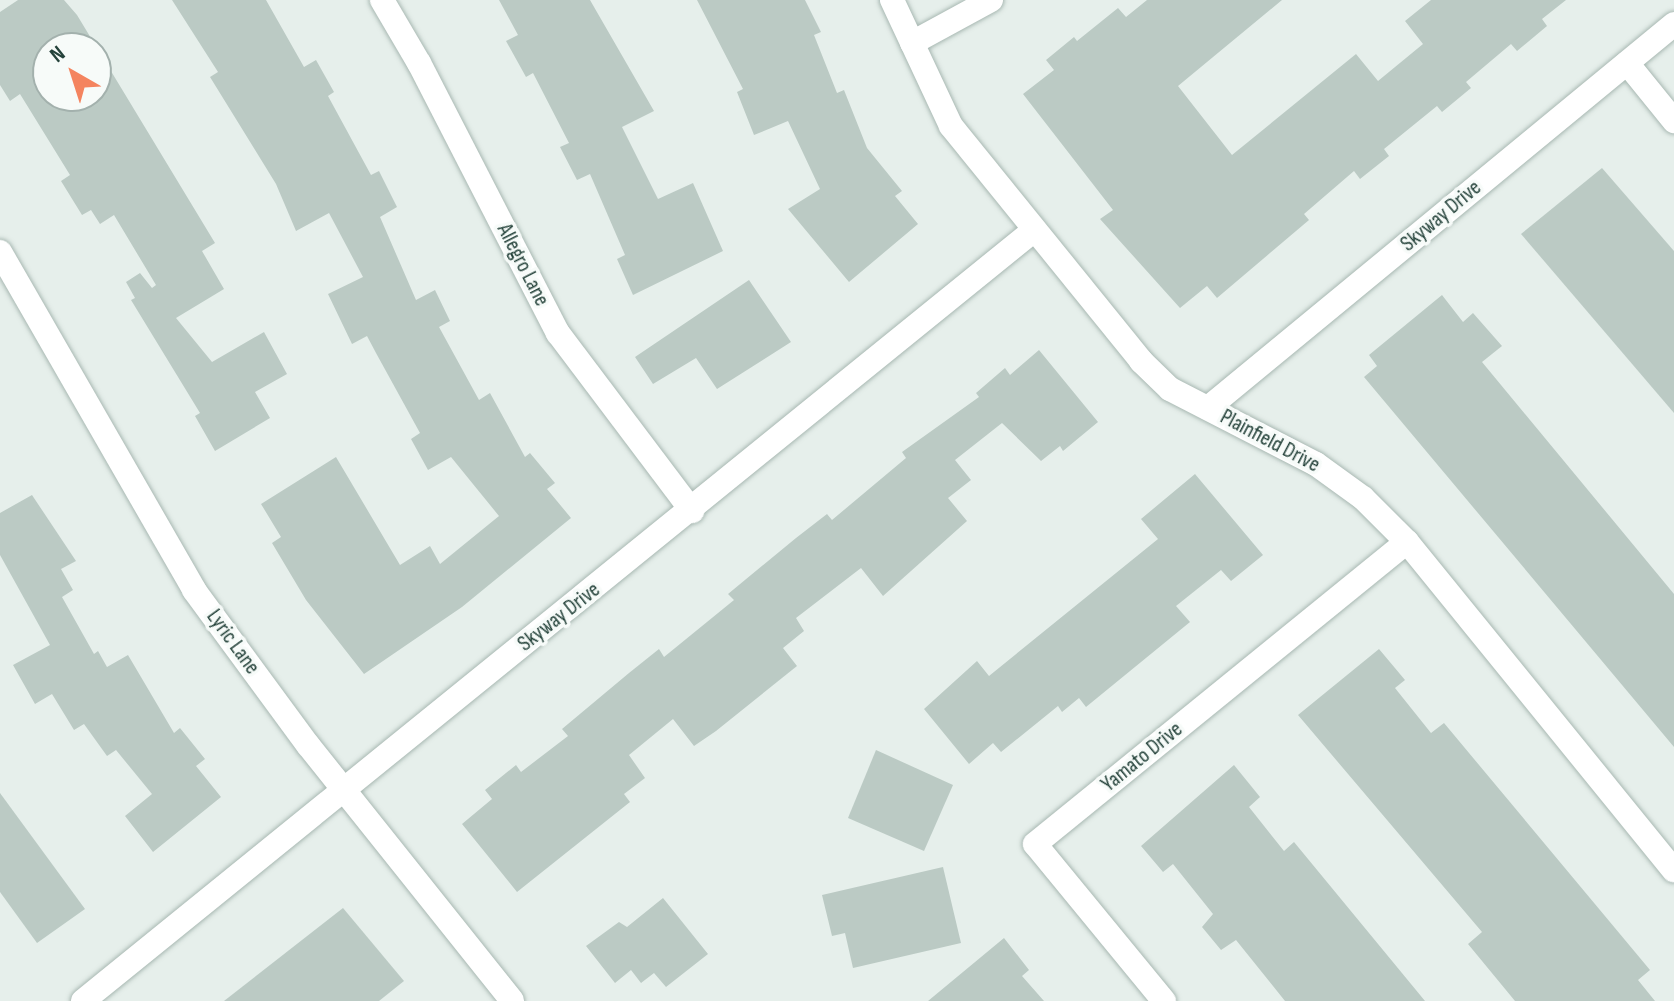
<!DOCTYPE html>
<style>
body{margin:0}
#map{position:relative;width:1674px;height:1001px;overflow:hidden;background:#e6efeb;font-family:"Sofia Sans Condensed",sans-serif}
div>[style]{position:absolute}
.building>*{inset:0;background:#bbcac4}
.roads{filter:drop-shadow(0 0 2px #a8b8b2) drop-shadow(0 0 2px #a8b8b2)}
.street>*{height:24px;margin:-12px;padding:0 12px;transform-origin:12px;border-radius:12px;background:#fff}
span{translate:-50% -50%;white-space:nowrap;text-align:center;line-height:1.15;-webkit-text-stroke:7px #f7fbf9;paint-order:stroke}
.street-label{font-size:22px;color:#24423a}
.north{position:absolute;left:32px;top:32px;width:80px;height:80px;box-sizing:border-box;background:#f7fbf9;border:2px solid #a3b1ad;border-radius:50%;rotate:321deg;font-size:22px;font-weight:700;line-height:32px;text-align:center;color:#24423a}
.north::after{content:'';display:block;margin:auto;width:28px;height:36px;background:#f4845f;clip-path:polygon(50% 0,100% 100%,50% 72%,0 100%)}
</style>
<div id="map">
<div class="building">
<i style="clip-path:polygon(evenodd,18px 0,64px 0,77px 15px,215px 243px,202px 251px,224px 289px,176px 318px,212px 362px,264px 332px,287px 374px,255px 392px,270px 418px,215px 451px,195px 416px,200px 413px,131px 300px,135px 298px,126px 282px,140px 273px,152px 288px,156px 285px,114px 215px,100px 224px,91px 210px,82px 215px,61px 181px,70px 175px,20px 94px,10px 101px,0 85px,0 12px,18px 0,48px 48px,96px 48px,96px 96px,48px 96px,48px 48px)"></i>
<i style="clip-path:polygon(172px 0,266px 0,304px 67px,316px 60px,334px 92px,328px 96px,371px 175px,379px 171px,397px 207px,380px 217px,416px 300px,435px 290px,450px 321px,439px 327px,479px 400px,490px 393px,525px 457px,530px 453px,555px 483px,547px 489px,571px 518px,462px 607px,364px 674px,306px 600px,272px 543px,281px 537px,261px 504px,336px 457px,400px 565px,430px 546px,440px 564px,499px 516px,451px 457px,428px 470px,411px 439px,420px 433px,376px 353px,367px 336px,352px 344px,328px 294px,363px 277px,329px 213px,296px 231px,276px 184px,210px 77px,218px 72px)"></i>
<i style="clip-path:polygon(499px 0,590px 0,654px 111px,622px 127px,658px 199px,693px 183px,723px 251px,633px 295px,617px 259px,625px 255px,590px 174px,577px 180px,560px 147px,569px 143px,533px 73px,526px 77px,506px 41px,518px 35px)"></i>
<i style="clip-path:polygon(697px 0,805px 0,821px 32px,814px 35px,837px 93px,844px 90px,867px 148px,902px 191px,895px 196px,918px 224px,849px 282px,788px 209px,820px 189px,788px 121px,754px 135px,737px 92px,743px 89px)"></i>
<i style="clip-path:polygon(1147px 0,1282px 0,1178px 86px,1232px 155px,1356px 54px,1378px 81px,1423px 44px,1405px 21px,1431px 0,1566px 0,1542px 19px,1547px 26px,1517px 51px,1511px 44px,1466px 82px,1471px 88px,1442px 112px,1437px 106px,1384px 149px,1389px 156px,1360px 179px,1354px 171px,1304px 214px,1309px 220px,1217px 298px,1207px 286px,1180px 308px,1100px 219px,1113px 210px,1023px 94px,1054px 70px,1046px 60px,1074px 37px,1077px 41px,1118px 8px,1126px 17px)"></i>
<i style="clip-path:polygon(1602px 168px,1674px 251px,1674px 413px,1521px 234px)"></i>
<i style="clip-path:polygon(749px 280px,791px 342px,717px 389px,696px 358px,653px 384px,635px 357px)"></i>
<i style="clip-path:polygon(1442px 295px,1463px 322px,1473px 313px,1502px 346px,1482px 362px,1674px 594px,1674px 747px,1364px 377px,1377px 366px,1369px 355px)"></i>
<i style="clip-path:polygon(1039px 350px,1098px 422px,1063px 451px,1060px 446px,1041px 461px,1002px 423px,955px 460px,971px 480px,948px 498px,967px 521px,883px 596px,861px 568px,796px 618px,804px 631px,783px 648px,797px 666px,716px 731px,694px 746px,673px 719px,629px 755px,645px 778px,624px 794px,630px 802px,517px 892px,462px 824px,492px 799px,485px 790px,516px 765px,521px 772px,568px 736px,562px 729px,629px 673px,659px 649px,664px 657px,734px 600px,728px 594px,796px 538px,827px 514px,832px 520px,906px 458px,902px 452px,979px 397px,976px 393px,1005px 368px,1010px 375px)"></i>
<i style="clip-path:polygon(1195px 474px,1263px 555px,1231px 581px,1221px 570px,1176px 606px,1190px 622px,1086px 707px,1079px 698px,1062px 712px,1058px 706px,1001px 752px,993px 743px,969px 764px,924px 709px,977px 661px,989px 676px,1158px 539px,1141px 519px)"></i>
<i style="clip-path:polygon(32px 495px,76px 561px,61px 569px,73px 590px,62px 597px,94px 654px,98px 651px,107px 667px,128px 655px,174px 733px,180px 728px,205px 759px,196px 766px,221px 797px,153px 852px,125px 816px,152px 794px,116px 750px,107px 756px,84px 724px,74px 730px,52px 694px,35px 704px,13px 665px,50px 645px,0 555px,0 513px)"></i>
<i style="clip-path:polygon(1379px 649px,1405px 680px,1395px 688px,1431px 733px,1444px 723px,1650px 970px,1638px 980px,1655px 1001px,1515px 1001px,1468px 944px,1482px 932px,1298px 715px)"></i>
<i style="clip-path:polygon(876px 750px,953px 785px,924px 851px,848px 818px)"></i>
<i style="clip-path:polygon(1234px 765px,1260px 797px,1249px 807px,1284px 851px,1294px 842px,1425px 1001px,1285px 1001px,1236px 940px,1221px 950px,1202px 927px,1213px 914px,1173px 864px,1163px 872px,1141px 846px)"></i>
<i style="clip-path:polygon(0 793px,85px 909px,37px 943px,0 892px)"></i>
<i style="clip-path:polygon(943px 867px,961px 943px,853px 968px,845px 933px,832px 936px,822px 895px)"></i>
<i style="clip-path:polygon(663px 898px,708px 954px,666px 987px,654px 973px,641px 983px,631px 970px,615px 983px,586px 946px,619px 922px,627px 927px)"></i>
<i style="clip-path:polygon(343px 908px,404px 981px,379px 1001px,224px 1001px)"></i>
<i style="clip-path:polygon(1004px 938px,1029px 970px,1022px 976px,1044px 1001px,928px 1001px)"></i>
</div>
<div class="roads">
<div class="street">
<i style="left:382px;top:0;width:73px;rotate:59.6deg"></i>
<i style="left:419px;top:63px;width:304px;rotate:62.8deg"></i>
<i style="left:558px;top:333px;width:223px;rotate:53deg"></i>
<i style="left:892px;top:0;width:139px;rotate:64.9deg"></i>
<i style="left:951px;top:126px;width:302px;rotate:51deg"></i>
<i style="left:1141px;top:361px;width:40px;rotate:44deg"></i>
<i style="left:1170px;top:389px;width:164px;rotate:27.2deg"></i>
<i style="left:1316px;top:464px;width:58px;rotate:35.9deg"></i>
<i style="left:1363px;top:498px;width:62px;rotate:45deg"></i>
<i style="left:1407px;top:542px;width:423px;rotate:50.9deg"></i>
<i style="left:912px;top:43px;width:90px;rotate:-28.6deg"></i>
<i style="left:1627px;top:63px;width:75px;rotate:51deg"></i>
<i style="left:0;top:252px;width:390px;rotate:60.1deg"></i>
<i style="left:194px;top:590px;width:192px;rotate:53.7deg"></i>
<i style="left:308px;top:745px;width:327px;rotate:51.4deg"></i>
<i style="left:1208px;top:408px;width:604px;rotate:-39.49deg"></i>
<i style="left:83px;top:1001px;width:1223px;rotate:-39.03deg"></i>
<i style="left:1164px;top:1001px;width:203px;rotate:-129.4deg"></i>
<i style="left:1035px;top:844px;width:479px;rotate:-39.1deg"></i>
</div>
</div>
<div class="street-label">
<span style="left:1441px;top:216px;rotate:-40deg">Skyway Drive</span>
<span style="left:523px;top:265px;rotate:63deg">Allegro Lane</span>
<span style="left:1270px;top:441px;rotate:28deg">Plainfield Drive</span>
<span style="left:559px;top:617px;rotate:-38deg">Skyway Drive</span>
<span style="left:233px;top:642px;rotate:54deg">Lyric Lane</span>
<span style="left:1142px;top:757px;rotate:-39deg">Yamato Drive</span>
</div>
<div class="north">N</div>
</div>
